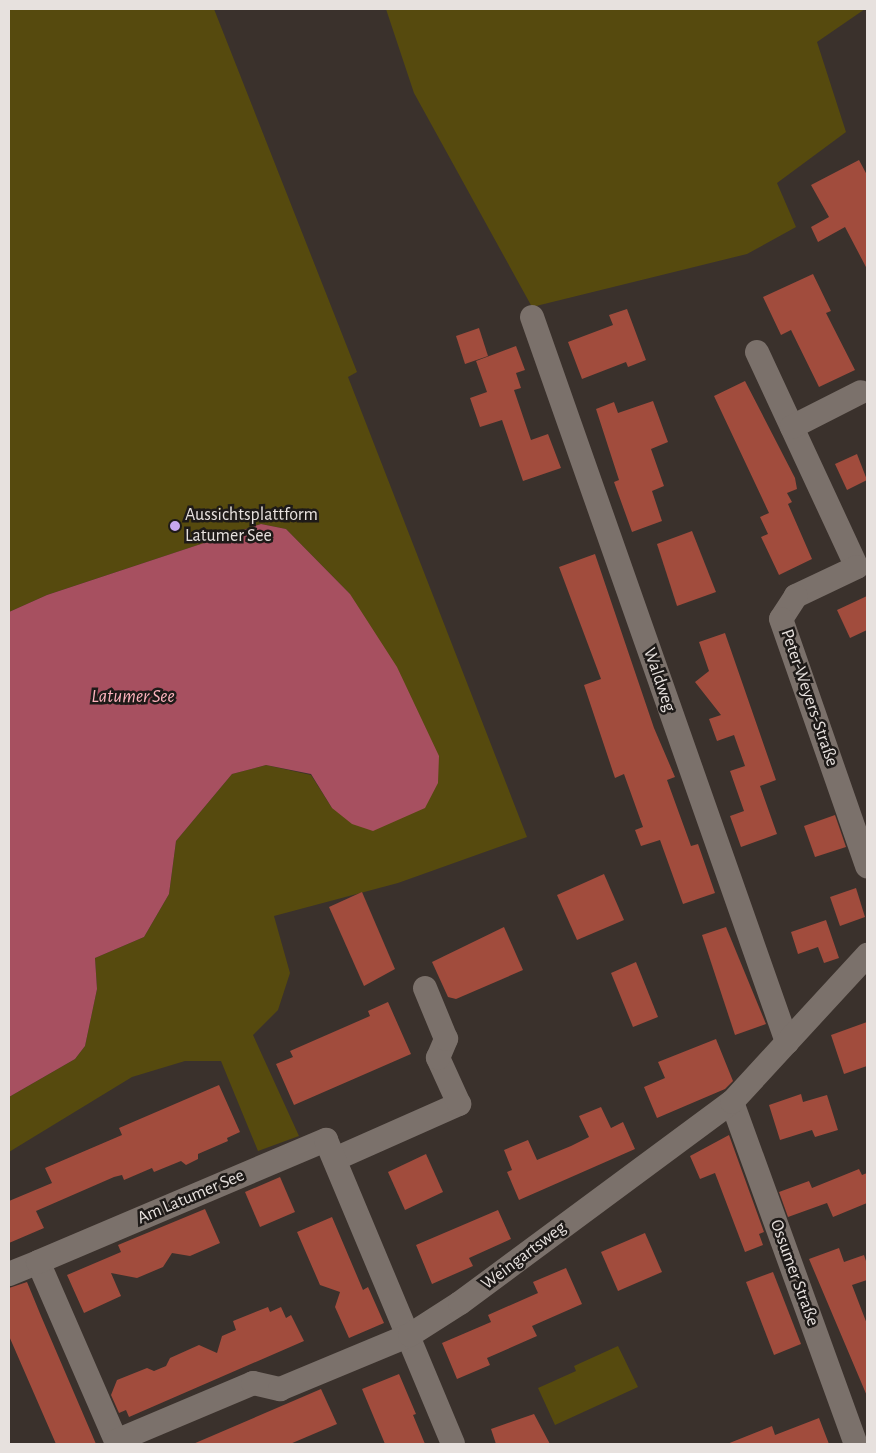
<!DOCTYPE html>
<meta charset="utf-8">
<style>
body{margin:0}
#map{position:relative;width:876px;height:1453px;overflow:hidden;background:#3a312c;font-family:"Alegreya Sans",sans-serif}
div>[style]{position:absolute}
.green>*{inset:0;background:#564a0e}
.water>*{inset:0;background:#a75060}
.building>*{inset:0;background:#a14c3d}
.minor>*{height:24px;margin:-12px;padding:0 12px;transform-origin:12px;border-radius:12px;background:#7b716b}
.dots>*{width:14px;height:14px;translate:-50% -50%;box-sizing:border-box;border:2px solid #1e1a18;border-radius:50%}
span{translate:-50% -50%;white-space:nowrap;text-align:center;line-height:1.15;-webkit-text-stroke:5px #1e1a18;paint-order:stroke}
.poi-label{font-size:18px;color:#e7e1de}
.left{translate:0 -50%;text-align:left}
.street-label{font-size:18px;color:#e7e1de}
.water-label{font-size:19px;color:#fdb3bd;font-style:italic}
.frame{position:absolute;inset:0;border:10px solid #e7e1de;pointer-events:none}
</style>
<div id="map">
<div class="green">
<i style="clip-path:polygon(9px 9px,214px 9px,357px 372px,348px 377px,527px 837px,398px 883px,274px 916px,290px 973px,278px 1010px,253px 1035px,299px 1136px,258px 1151px,221px 1061px,185px 1061px,132px 1077px,9px 1152px,9px 1097px,75px 1059px,85px 1046px,97px 989px,95px 958px,144px 937px,169px 894px,176px 841px,232px 774px,266px 765px,311px 775px,332px 808px,350px 594px,286px 529px,261px 524px,47px 595px,9px 612px)"></i>
<i style="clip-path:polygon(386px 9px,865px 9px,817px 42px,846px 132px,777px 183px,796px 227px,747px 254px,532px 307px,414px 93px)"></i>
<i style="clip-path:polygon(618px 1346px,638px 1387px,555px 1425px,538px 1388px,576px 1371px,574px 1366px)"></i>
</div>
<div class="water">
<i style="clip-path:polygon(261px 524px,286px 529px,350px 594px,397px 667px,439px 756px,438px 783px,425px 808px,373px 831px,352px 824px,332px 808px,311px 774px,266px 765px,232px 774px,176px 841px,169px 894px,144px 937px,95px 958px,97px 989px,85px 1046px,75px 1059px,9px 1097px,9px 612px,47px 595px)"></i>
</div>
<div class="building">
<i style="clip-path:polygon(859px 160px,867px 175px,867px 269px,845px 227px,818px 242px,811px 227px,829px 217px,811px 185px)"></i>
<i style="clip-path:polygon(813px 274px,831px 311px,826px 313px,855px 370px,819px 387px,791px 330px,781px 335px,763px 297px)"></i>
<i style="clip-path:polygon(627px 309px,646px 360px,628px 367px,626px 362px,582px 379px,568px 342px,613px 325px,609px 315px)"></i>
<i style="clip-path:polygon(479px 328px,488px 356px,465px 364px,456px 336px)"></i>
<i style="clip-path:polygon(516px 346px,525px 370px,516px 373px,521px 388px,514px 390px,531px 440px,548px 434px,561px 468px,523px 481px,502px 420px,480px 427px,470px 398px,487px 392px,476px 361px)"></i>
<i style="clip-path:polygon(745px 381px,795px 478px,797px 489px,787px 493px,792px 502px,788px 504px,812px 559px,779px 575px,761px 537px,768px 534px,760px 517px,769px 513px,714px 396px)"></i>
<i style="clip-path:polygon(653px 401px,668px 442px,651px 449px,664px 486px,652px 491px,662px 521px,632px 532px,614px 482px,619px 480px,596px 409px,614px 402px,618px 413px)"></i>
<i style="clip-path:polygon(857px 454px,867px 480px,847px 490px,835px 464px)"></i>
<i style="clip-path:polygon(692px 531px,716px 592px,677px 606px,657px 544px)"></i>
<i style="clip-path:polygon(595px 554px,654px 728px,675px 777px,667px 780px,691px 846px,698px 844px,715px 893px,683px 904px,660px 840px,641px 846px,635px 830px,643px 827px,624px 774px,615px 778px,584px 685px,601px 679px,559px 567px)"></i>
<i style="clip-path:polygon(867px 596px,867px 630px,850px 638px,837px 610px)"></i>
<i style="clip-path:polygon(725px 633px,776px 780px,760px 786px,777px 834px,741px 847px,730px 816px,744px 811px,730px 771px,745px 766px,734px 735px,717px 741px,709px 719px,721px 715px,695px 682px,709px 671px,699px 642px)"></i>
<i style="clip-path:polygon(835px 815px,846px 847px,815px 857px,804px 826px)"></i>
<i style="clip-path:polygon(604px 874px,624px 920px,577px 940px,557px 895px)"></i>
<i style="clip-path:polygon(856px 888px,865px 917px,840px 926px,830px 897px)"></i>
<i style="clip-path:polygon(362px 892px,395px 969px,364px 986px,329px 907px)"></i>
<i style="clip-path:polygon(826px 920px,839px 958px,824px 963px,818px 947px,798px 954px,791px 932px)"></i>
<i style="clip-path:polygon(504px 927px,523px 970px,456px 999px,448px 997px,432px 962px)"></i>
<i style="clip-path:polygon(726px 927px,766px 1024px,735px 1035px,702px 935px)"></i>
<i style="clip-path:polygon(636px 962px,658px 1017px,633px 1027px,611px 973px)"></i>
<i style="clip-path:polygon(388px 1002px,411px 1054px,294px 1105px,276px 1064px,293px 1057px,290px 1051px,370px 1016px,368px 1011px)"></i>
<i style="clip-path:polygon(867px 1022px,867px 1066px,844px 1074px,831px 1035px)"></i>
<i style="clip-path:polygon(716px 1039px,733px 1081px,725px 1089px,657px 1118px,644px 1087px,665px 1078px,658px 1062px)"></i>
<i style="clip-path:polygon(219px 1085px,240px 1132px,227px 1138px,228px 1141px,198px 1154px,198px 1159px,186px 1165px,181px 1161px,154px 1172px,152px 1168px,124px 1180px,122px 1175px,114px 1177px,36px 1211px,44px 1228px,9px 1243px,9px 1201px,52px 1183px,45px 1168px,122px 1135px,119px 1128px)"></i>
<i style="clip-path:polygon(801px 1094px,803px 1102px,827px 1095px,838px 1130px,815px 1137px,812px 1130px,780px 1140px,769px 1105px)"></i>
<i style="clip-path:polygon(601px 1107px,611px 1128px,623px 1122px,635px 1149px,519px 1200px,507px 1172px,512px 1170px,504px 1150px,528px 1140px,537px 1160px,571px 1146px,589px 1137px,579px 1116px)"></i>
<i style="clip-path:polygon(729px 1135px,764px 1232px,759px 1234px,763px 1245px,745px 1252px,715px 1173px,700px 1179px,690px 1156px)"></i>
<i style="clip-path:polygon(426px 1154px,443px 1192px,405px 1210px,388px 1172px)"></i>
<i style="clip-path:polygon(859px 1169px,862px 1175px,867px 1173px,867px 1203px,833px 1217px,827px 1203px,788px 1217px,779px 1192px,809px 1181px,812px 1188px)"></i>
<i style="clip-path:polygon(280px 1177px,295px 1212px,260px 1227px,245px 1192px)"></i>
<i style="clip-path:polygon(205px 1209px,220px 1243px,190px 1256px,172px 1253px,163px 1267px,137px 1278px,111px 1273px,121px 1296px,84px 1313px,67px 1275px,121px 1252px,118px 1245px)"></i>
<i style="clip-path:polygon(498px 1210px,511px 1239px,469px 1258px,473px 1266px,432px 1284px,416px 1245px)"></i>
<i style="clip-path:polygon(332px 1217px,363px 1290px,368px 1287px,384px 1323px,349px 1338px,335px 1307px,340px 1292px,320px 1285px,297px 1232px)"></i>
<i style="clip-path:polygon(645px 1233px,662px 1272px,618px 1291px,601px 1252px)"></i>
<i style="clip-path:polygon(839px 1248px,844px 1262px,864px 1255px,867px 1264px,867px 1280px,852px 1285px,867px 1324px,867px 1396px,809px 1259px)"></i>
<i style="clip-path:polygon(566px 1268px,582px 1304px,532px 1326px,537px 1336px,487px 1358px,490px 1365px,457px 1379px,442px 1343px,491px 1322px,488px 1315px,538px 1293px,533px 1282px)"></i>
<i style="clip-path:polygon(773px 1272px,801px 1344px,774px 1355px,746px 1282px)"></i>
<i style="clip-path:polygon(27px 1282px,41px 1316px,96px 1444px,56px 1444px,9px 1336px,9px 1288px)"></i>
<i style="clip-path:polygon(268px 1307px,270px 1312px,281px 1307px,286px 1318px,291px 1315px,304px 1341px,129px 1417px,126px 1410px,119px 1413px,111px 1395px,117px 1380px,147px 1368px,154px 1371px,166px 1366px,170px 1358px,199px 1345px,217px 1353px,222px 1336px,236px 1330px,233px 1321px)"></i>
<i style="clip-path:polygon(399px 1374px,416px 1414px,413px 1415px,425px 1444px,385px 1444px,362px 1389px)"></i>
<i style="clip-path:polygon(321px 1389px,337px 1424px,290px 1444px,193px 1444px)"></i>
<i style="clip-path:polygon(534px 1414px,550px 1444px,496px 1444px,491px 1429px)"></i>
<i style="clip-path:polygon(819px 1418px,829px 1444px,727px 1444px,772px 1426px,775px 1435px)"></i>
</div>
<div class="minor">
<i style="left:532px;top:317px;width:769px;rotate:70.62deg"></i>
<i style="left:757px;top:352px;width:237px;rotate:65.1deg"></i>
<i style="left:857px;top:567px;width:68px;rotate:154.6deg"></i>
<i style="left:796px;top:596px;width:27px;rotate:123deg"></i>
<i style="left:781px;top:619px;width:262px;rotate:70.8deg"></i>
<i style="left:792px;top:427px;width:77px;rotate:-26.9deg"></i>
<i style="left:732px;top:1102px;width:364px;rotate:70.1deg"></i>
<i style="left:335px;top:1159px;width:136px;rotate:-23.9deg"></i>
<i style="left:459px;top:1104px;width:51px;rotate:-114.5deg"></i>
<i style="left:438px;top:1058px;width:21px;rotate:-67deg"></i>
<i style="left:446px;top:1039px;width:55px;rotate:-112.4deg"></i>
<i style="left:9px;top:1274px;width:31px;rotate:-22deg"></i>
<i style="left:116px;top:1441px;width:195px;rotate:-113.5deg"></i>
<i style="left:38px;top:1262px;width:313px;rotate:-23deg"></i>
<i style="left:326px;top:1140px;width:329px;rotate:67.3deg"></i>
<i style="left:117px;top:1444px;width:3px;rotate:-108deg"></i>
<i style="left:116px;top:1441px;width:149px;rotate:-22.9deg"></i>
<i style="left:253px;top:1383px;width:28px;rotate:13deg"></i>
<i style="left:280px;top:1389px;width:141px;rotate:-22.6deg"></i>
<i style="left:410px;top:1335px;width:59px;rotate:-32.6deg"></i>
<i style="left:460px;top:1303px;width:338px;rotate:-36.5deg"></i>
<i style="left:732px;top:1102px;width:200px;rotate:-47.4deg"></i>
</div>
<div class="dots">
<i style="left:175px;top:526px;background:#c7a6ef"></i>
</div>
<div class="poi-label">
<span class="left" style="left:185px;top:526px">Aussichtsplattform<br>Latumer See</span>
</div>
<div class="street-label">
<span style="left:659px;top:680px;rotate:71deg">Waldweg</span>
<span style="left:809px;top:698px;rotate:71deg">Peter-Weyers-Straße</span>
<span style="left:191px;top:1197px;rotate:-23deg">Am Latumer See</span>
<span style="left:524px;top:1256px;rotate:-37deg">Weingartsweg</span>
<span style="left:794px;top:1273px;rotate:70deg">Ossumer Straße</span>
</div>
<div class="water-label">
<span style="left:133px;top:697px">Latumer See</span>
</div>
<div class="frame"></div>
</div>
